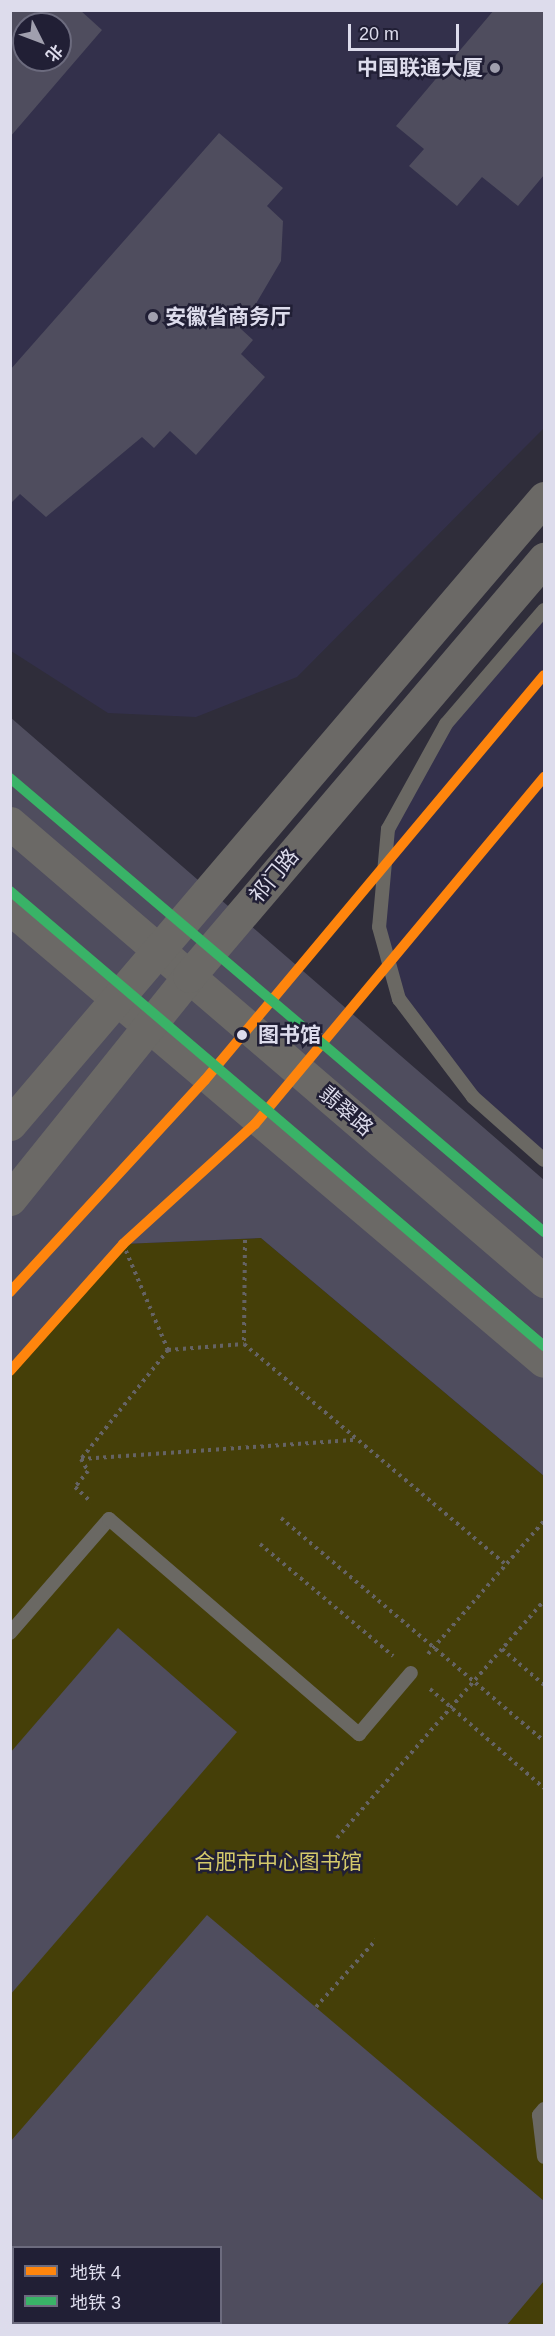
<!DOCTYPE html>
<meta charset="utf-8">
<style>
body{margin:0}
#map{position:relative;width:555px;height:2336px;overflow:hidden;background:#2f2d3a;font-family:Arial,"Noto Sans SC",sans-serif}
div>[style]{position:absolute}
.built>*{inset:0;background:#33304b}
.green>*{inset:0;background:#453f08}
.building>*{inset:0;background:#4f4d5e}
.path>*{height:4px;margin-top:-2px;transform-origin:0;background:repeating-linear-gradient(90deg,#656364 0 3px,transparent 0 7.5px)}
.service>*{height:14px;margin:-7px;padding:0 7px;transform-origin:7px;border-radius:7px;background:#6a6863}
.primary>*{height:33px;margin:-16.5px;padding:0 16.5px;transform-origin:16.5px;border-radius:16.5px;background:#6b6966}
.metro-1>*{height:10px;margin:-5px;padding:0 5px;transform-origin:5px;border-radius:5px;background:#ff850d}
.metro-2>*{height:10px;margin:-5px;padding:0 5px;transform-origin:5px;border-radius:5px;background:#39b367}
.dots>*{width:16px;height:16px;translate:-50% -50%;box-sizing:border-box;border:3px solid #211f35;border-radius:50%}
span{translate:-50% -50%;white-space:nowrap;text-align:center;line-height:1.15;-webkit-text-stroke:5px #211f35;paint-order:stroke}
.poi-label{font-size:21px;color:#dddcec;font-weight:700}
.right{translate:-100% -50%;text-align:right}
.left{translate:0 -50%;text-align:left}
.street-label{font-size:21px;color:#dddcec}
.stop-label{font-size:21px;color:#dddcec;font-weight:700}
.park-label{font-size:21px;color:#d4c96a}
.frame{position:absolute;inset:0;border:12px solid #dddcec;pointer-events:none}
.legend{position:absolute;left:12px;top:2246px;width:210px;height:78px;box-sizing:border-box;background:#211f35;border:2px solid #6c6b7e;margin:0;padding:8px 10px;list-style:none;font-size:18px;color:#dddcec}
.legend li{display:flex;align-items:center;gap:12px;height:30px}
.legend b{width:30px;border:2px solid #6c6b7e}
.north{position:absolute;left:12px;top:12px;width:60px;height:60px;box-sizing:border-box;background:#211f35;border:2px solid #6c6b7e;border-radius:50%;rotate:132deg;font-size:16px;font-weight:700;line-height:24px;text-align:center;color:#dddcec}
.north::after{content:'';display:block;margin:auto;width:21px;height:27px;background:#a09fae;clip-path:polygon(50% 0,100% 100%,50% 72%,0 100%)}
.scale{position:absolute;left:348px;top:24px;width:111px;height:27px;box-sizing:border-box;border:3px solid #dddcec;border-top:0;padding-left:8px;font-size:18px;line-height:21px;white-space:nowrap;color:#dddcec;-webkit-text-stroke:4px #211f35;paint-order:stroke}
</style>
<div id="map">
<div class="built">
<i style="clip-path:polygon(evenodd,10px 11px,544px 11px,544px 428px,297px 677px,196px 717px,108px 713px,11px 651px,10px 11px,24px 24px,60px 24px,60px 60px,24px 60px,24px 24px)"></i>
<i style="clip-path:polygon(544px 610px,544px 1160px,473px 1097px,399px 999px,379px 927px,388px 829px,446px 724px)"></i>
</div>
<div class="green">
<i style="clip-path:polygon(evenodd,261px 1238px,544px 1476px,544px 2325px,11px 2326px,11px 1371px,123px 1244px,261px 1238px,14px 2248px,220px 2248px,220px 2322px,14px 2322px,14px 2248px)"></i>
</div>
<div class="building">
<i style="clip-path:polygon(evenodd,10px 10px,80px 10px,102px 30px,10px 137px,10px 10px,24px 24px,60px 24px,60px 60px,24px 60px,24px 24px)"></i>
<i style="clip-path:polygon(494px 10px,544px 10px,544px 175px,518px 206px,482px 177px,457px 206px,409px 166px,424px 149px,396px 126px)"></i>
<i style="clip-path:polygon(219px 133px,283px 188px,267px 206px,283px 221px,281px 261px,241px 329px,253px 340px,241px 354px,265px 377px,196px 455px,170px 431px,154px 448px,142px 437px,46px 517px,20px 494px,10px 504px,10px 370px)"></i>
<i style="clip-path:polygon(10px 717px,544px 1180px,544px 1476px,261px 1238px,123px 1244px,10px 1372px)"></i>
<i style="clip-path:polygon(118px 1628px,237px 1732px,10px 1995px,10px 1753px)"></i>
<i style="clip-path:polygon(evenodd,207px 1915px,544px 2201px,544px 2281px,506px 2326px,10px 2326px,10px 2142px,207px 1915px,14px 2248px,220px 2248px,220px 2322px,14px 2322px,14px 2248px)"></i>
</div>
<div class="path">
<i style="left:245px;top:1240px;width:104px;rotate:90.6deg"></i>
<i style="left:244px;top:1344px;width:343px;rotate:40.1deg"></i>
<i style="left:123px;top:1244px;width:115px;rotate:67deg"></i>
<i style="left:168px;top:1350px;width:76px;rotate:-4.5deg"></i>
<i style="left:168px;top:1350px;width:139px;rotate:128.6deg"></i>
<i style="left:81px;top:1459px;width:276px;rotate:-4deg"></i>
<i style="left:81px;top:1459px;width:14px;rotate:60deg"></i>
<i style="left:88px;top:1471px;width:21px;rotate:129deg"></i>
<i style="left:75px;top:1487px;width:22px;rotate:43deg"></i>
<i style="left:281px;top:1518px;width:345px;rotate:40.3deg"></i>
<i style="left:260px;top:1544px;width:174px;rotate:40.1deg"></i>
<i style="left:502px;top:1649px;width:55px;rotate:40.6deg"></i>
<i style="left:428px;top:1654px;width:176px;rotate:-48.9deg"></i>
<i style="left:430px;top:1689px;width:151px;rotate:41deg"></i>
<i style="left:337px;top:1838px;width:315px;rotate:-48.9deg"></i>
<i style="left:316px;top:2007px;width:90px;rotate:-48.2deg"></i>
</div>
<div class="service">
<i style="left:544px;top:610px;width:150px;rotate:130.7deg"></i>
<i style="left:446px;top:724px;width:120px;rotate:118.9deg"></i>
<i style="left:388px;top:829px;width:98px;rotate:95.2deg"></i>
<i style="left:379px;top:927px;width:75px;rotate:74.5deg"></i>
<i style="left:399px;top:999px;width:123px;rotate:52.9deg"></i>
<i style="left:473px;top:1097px;width:95px;rotate:41.6deg"></i>
<i style="left:10px;top:1633px;width:151px;rotate:-49deg"></i>
<i style="left:109px;top:1519px;width:330px;rotate:40.7deg"></i>
<i style="left:359px;top:1734px;width:80px;rotate:-49.6deg"></i>
<i style="left:544px;top:2109px;width:8px;rotate:130deg"></i>
<i style="left:539px;top:2115px;width:42px;rotate:83.2deg"></i>
</div>
<div class="primary">
<i style="left:10px;top:823px;width:704px;rotate:40.62deg"></i>
<i style="left:10px;top:908px;width:700px;rotate:40.31deg"></i>
<i style="left:10px;top:1124px;width:823px;rotate:-49.53deg"></i>
<i style="left:10px;top:1199px;width:286px;rotate:-51.2deg"></i>
<i style="left:189px;top:976px;width:548px;rotate:-49.59deg"></i>
</div>
<div class="metro-1">
<i style="left:10px;top:1292px;width:288px;rotate:-47.4deg"></i>
<i style="left:205px;top:1080px;width:528px;rotate:-50.07deg"></i>
<i style="left:10px;top:1371px;width:170px;rotate:-48.3deg"></i>
<i style="left:123px;top:1244px;width:178px;rotate:-42.3deg"></i>
<i style="left:255px;top:1124px;width:452px;rotate:-50.2deg"></i>
</div>
<div class="metro-2">
<i style="left:10px;top:778px;width:701px;rotate:40.37deg"></i>
<i style="left:10px;top:891px;width:702px;rotate:40.43deg"></i>
</div>
<div class="dots">
<i style="left:495px;top:68px;background:#a09fae"></i>
<i style="left:153px;top:317px;background:#a09fae"></i>
<i style="left:242px;top:1035px;background:#dddcec"></i>
</div>
<div class="poi-label">
<span class="right" style="left:483px;top:68px">中国联通大厦</span>
<span class="left" style="left:165px;top:317px">安徽省商务厅</span>
</div>
<div class="street-label">
<span style="left:274px;top:876px;rotate:-50deg">祁门路</span>
<span style="left:346px;top:1111px;rotate:41deg">翡翠路</span>
</div>
<div class="stop-label">
<span class="left" style="left:258px;top:1035px">图书馆</span>
</div>
<div class="park-label">
<span style="left:278px;top:1862px">合肥市中心图书馆</span>
</div>
<div class="frame"></div>
<ul class="legend">
<li><b style="height:8px;background:#ff850d"></b>地铁 4</li>
<li><b style="height:8px;background:#39b367"></b>地铁 3</li>
</ul>
<div class="north">北</div>
<div class="scale">20 m</div>
</div>
